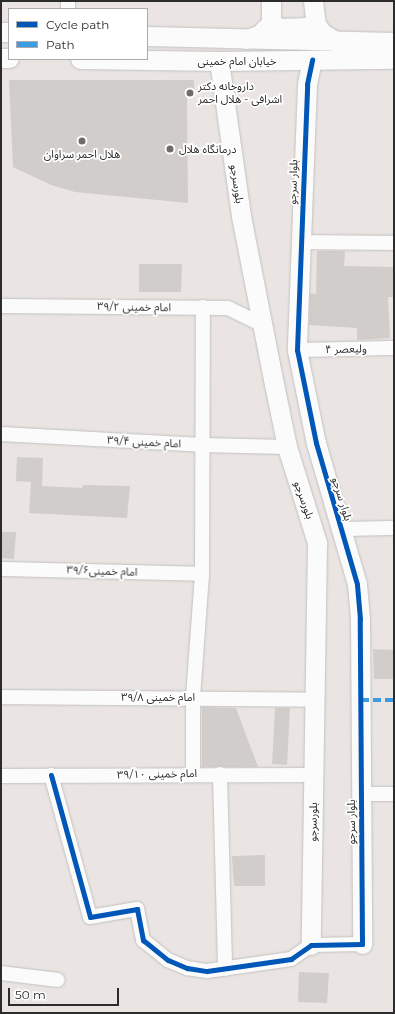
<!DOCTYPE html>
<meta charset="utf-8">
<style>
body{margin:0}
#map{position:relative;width:395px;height:1014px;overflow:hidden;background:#eae5e2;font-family:Montserrat,"Noto Sans Arabic",sans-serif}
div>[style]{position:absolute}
.building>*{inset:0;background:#d1cdcb}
.roads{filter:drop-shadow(0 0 1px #c2c1c1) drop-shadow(0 0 1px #c2c1c1)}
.street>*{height:14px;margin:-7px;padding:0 7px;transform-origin:7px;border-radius:7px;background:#fcfbfb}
.secondary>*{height:19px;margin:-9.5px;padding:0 9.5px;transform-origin:9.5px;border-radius:9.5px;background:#fcfbfb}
.quiet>*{height:4px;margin-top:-2px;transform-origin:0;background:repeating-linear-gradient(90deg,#3d9ce1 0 8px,transparent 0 12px)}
.cycleway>*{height:5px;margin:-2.5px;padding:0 2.5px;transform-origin:2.5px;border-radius:2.5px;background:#0057b8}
.dots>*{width:11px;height:11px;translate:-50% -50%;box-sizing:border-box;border:2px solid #fff;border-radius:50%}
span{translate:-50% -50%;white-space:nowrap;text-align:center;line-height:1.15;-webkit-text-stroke:3.5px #fff;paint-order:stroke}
.street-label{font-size:11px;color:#2c2c2c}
.poi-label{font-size:11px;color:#2c2c2c}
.left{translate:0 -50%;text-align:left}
.frame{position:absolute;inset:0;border:2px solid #2c2c2c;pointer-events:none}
.legend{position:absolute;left:8px;top:8px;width:140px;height:52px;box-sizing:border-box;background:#fff;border:1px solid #ababab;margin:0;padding:5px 7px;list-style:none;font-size:12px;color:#2c2c2c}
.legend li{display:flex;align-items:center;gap:8px;height:20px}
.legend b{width:20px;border:1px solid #ababab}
.scale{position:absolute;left:8px;top:988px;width:111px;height:18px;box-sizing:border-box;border:2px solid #2c2c2c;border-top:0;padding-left:5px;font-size:12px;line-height:14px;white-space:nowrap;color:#2c2c2c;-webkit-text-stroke:3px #fff;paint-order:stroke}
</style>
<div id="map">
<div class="building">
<i style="clip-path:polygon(9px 80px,194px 80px,194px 97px,187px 98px,188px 203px,75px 192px,51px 185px,13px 167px)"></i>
<i style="clip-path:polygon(317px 251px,345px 251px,344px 266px,394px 267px,394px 297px,388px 297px,390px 338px,357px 340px,357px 328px,309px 325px,310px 293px,316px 294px)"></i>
<i style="clip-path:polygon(139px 264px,182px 264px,181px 292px,139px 292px)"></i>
<i style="clip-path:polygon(17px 457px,43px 458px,42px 486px,82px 488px,83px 485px,130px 486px,127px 518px,29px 513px,31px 482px,16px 481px)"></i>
<i style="clip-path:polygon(1px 532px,16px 532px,14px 559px,1px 558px)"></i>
<i style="clip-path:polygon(373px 649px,394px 650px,394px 679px,374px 679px)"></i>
<i style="clip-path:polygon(202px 707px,236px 708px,258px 767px,202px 767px)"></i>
<i style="clip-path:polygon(275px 708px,290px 708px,287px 765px,272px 764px)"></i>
<i style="clip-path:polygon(265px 855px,265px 886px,234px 886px,232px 856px)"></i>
<i style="clip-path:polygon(299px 972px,329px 973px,327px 1003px,298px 1002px)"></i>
</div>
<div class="roads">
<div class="street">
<i style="left:68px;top:1px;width:8px;rotate:90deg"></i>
<i style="left:301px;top:242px;width:93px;rotate:0.6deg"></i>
<i style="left:1px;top:306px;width:227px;rotate:0.5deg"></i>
<i style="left:228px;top:308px;width:39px;rotate:26deg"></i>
<i style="left:297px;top:350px;width:97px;rotate:-1.2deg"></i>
<i style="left:1px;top:434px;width:201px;rotate:3.1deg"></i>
<i style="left:202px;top:445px;width:85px;rotate:1.3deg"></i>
<i style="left:341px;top:529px;width:53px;rotate:-1.1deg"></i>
<i style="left:1px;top:569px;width:201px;rotate:1.4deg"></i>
<i style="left:1px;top:697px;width:314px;rotate:0.5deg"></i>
<i style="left:193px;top:773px;width:76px;rotate:-90deg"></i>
<i style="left:193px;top:697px;width:123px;rotate:-85.8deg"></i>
<i style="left:202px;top:574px;width:267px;rotate:-89.8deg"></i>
<i style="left:220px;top:774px;width:195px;rotate:88.5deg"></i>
<i style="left:51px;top:775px;width:147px;rotate:74.6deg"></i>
<i style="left:90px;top:917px;width:48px;rotate:-9.7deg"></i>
<i style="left:137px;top:909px;width:32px;rotate:79deg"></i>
<i style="left:143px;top:940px;width:32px;rotate:39deg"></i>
<i style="left:168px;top:960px;width:21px;rotate:23deg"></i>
<i style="left:187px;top:968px;width:20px;rotate:9deg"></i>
<i style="left:207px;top:971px;width:85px;rotate:-8.1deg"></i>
<i style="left:291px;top:959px;width:24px;rotate:-35deg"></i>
<i style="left:311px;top:945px;width:51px;rotate:-1.1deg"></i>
<i style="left:1px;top:776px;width:313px;rotate:-0.2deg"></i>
<i style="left:361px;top:794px;width:33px"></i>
<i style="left:1px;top:973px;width:57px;rotate:7deg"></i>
</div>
<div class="secondary">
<i style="left:313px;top:1px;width:23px;rotate:83deg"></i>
<i style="left:316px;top:24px;width:11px;rotate:56deg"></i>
<i style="left:322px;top:33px;width:17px;rotate:31deg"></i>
<i style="left:271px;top:23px;width:10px;rotate:29deg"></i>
<i style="left:280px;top:28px;width:25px;rotate:-2deg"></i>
<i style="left:305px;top:27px;width:11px;rotate:-15deg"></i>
<i style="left:1px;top:32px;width:8px"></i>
<i style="left:147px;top:36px;width:247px;rotate:1.4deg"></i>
<i style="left:246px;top:39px;width:14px;rotate:-17deg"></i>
<i style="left:259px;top:35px;width:17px;rotate:-45deg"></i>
<i style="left:271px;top:23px;width:22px;rotate:-90deg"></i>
<i style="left:1px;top:58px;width:8px"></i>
<i style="left:80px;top:59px;width:139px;rotate:0.8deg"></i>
<i style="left:219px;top:61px;width:175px;rotate:-0.7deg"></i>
<i style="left:312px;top:60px;width:25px;rotate:102deg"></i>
<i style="left:307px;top:84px;width:266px;rotate:92.2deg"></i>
<i style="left:297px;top:350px;width:95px;rotate:78.5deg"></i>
<i style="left:316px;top:443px;width:147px;rotate:73.8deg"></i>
<i style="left:357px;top:584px;width:35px;rotate:85deg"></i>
<i style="left:360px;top:619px;width:325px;rotate:89.6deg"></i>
<i style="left:219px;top:61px;width:157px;rotate:81.9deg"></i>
<i style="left:241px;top:216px;width:171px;rotate:78.9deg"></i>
<i style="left:274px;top:384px;width:64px;rotate:78.3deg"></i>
<i style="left:287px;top:447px;width:101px;rotate:72.6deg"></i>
<i style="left:317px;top:543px;width:402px;rotate:90.9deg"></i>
</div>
</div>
<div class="quiet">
<i style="left:361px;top:700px;width:33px"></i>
</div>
<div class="cycleway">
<i style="left:51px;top:775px;width:147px;rotate:74.6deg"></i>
<i style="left:90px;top:917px;width:48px;rotate:-9.7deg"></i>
<i style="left:137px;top:909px;width:32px;rotate:79deg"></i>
<i style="left:143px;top:940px;width:32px;rotate:39deg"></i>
<i style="left:168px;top:960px;width:21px;rotate:23deg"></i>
<i style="left:187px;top:968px;width:20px;rotate:9deg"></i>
<i style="left:207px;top:971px;width:85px;rotate:-8.1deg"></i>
<i style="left:291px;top:959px;width:24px;rotate:-35deg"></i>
<i style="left:311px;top:945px;width:51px;rotate:-1.1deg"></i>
<i style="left:362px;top:944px;width:325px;rotate:-90.4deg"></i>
<i style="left:360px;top:619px;width:35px;rotate:-95deg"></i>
<i style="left:357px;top:584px;width:147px;rotate:-106.2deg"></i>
<i style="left:316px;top:443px;width:95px;rotate:-101.5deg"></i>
<i style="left:297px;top:350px;width:266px;rotate:-87.8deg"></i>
<i style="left:307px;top:84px;width:25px;rotate:-78deg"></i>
</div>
<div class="dots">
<i style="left:190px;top:93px;background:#6e6d6c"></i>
<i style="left:82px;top:141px;background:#6e6d6c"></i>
<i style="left:170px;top:149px;background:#6e6d6c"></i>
</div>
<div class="street-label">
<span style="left:237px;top:61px">خیابان امام خمینی</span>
<span style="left:293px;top:182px;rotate:-88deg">بلوار سرجو</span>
<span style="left:237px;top:184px;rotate:82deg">بلورسرجو</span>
<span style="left:134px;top:307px;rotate:1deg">امام خمینی ۳۹/۲</span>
<span style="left:346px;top:349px;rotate:-1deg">ولیعصر ۴</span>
<span style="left:144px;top:442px;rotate:3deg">امام خمینی ۳۹/۴</span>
<span style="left:342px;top:499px;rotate:73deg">بلوار سرجو</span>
<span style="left:304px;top:500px;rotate:71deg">بلورسرجو</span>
<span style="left:102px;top:571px;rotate:2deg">امام خمینی۳۹/۶</span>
<span style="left:158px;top:697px">امام خمینی ۳۹/۸</span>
<span style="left:157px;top:774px;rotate:-1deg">امام خمینی ۳۹/۱۰</span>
<span style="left:313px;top:822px;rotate:-89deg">بلورسرجو</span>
<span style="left:351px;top:822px;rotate:-90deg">بلوار سرجو</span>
</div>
<div class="poi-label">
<span class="left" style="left:198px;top:93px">داروخانه دکتر<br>اشرافی - هلال احمر</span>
<span class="left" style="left:179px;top:149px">درمانگاه هلال</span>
<span style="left:82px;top:154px">هلال احمر سراوان</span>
</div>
<div class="frame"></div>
<ul class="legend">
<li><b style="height:5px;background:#0057b8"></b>Cycle path</li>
<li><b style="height:5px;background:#3d9ce1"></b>Path</li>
</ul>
<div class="scale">50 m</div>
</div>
